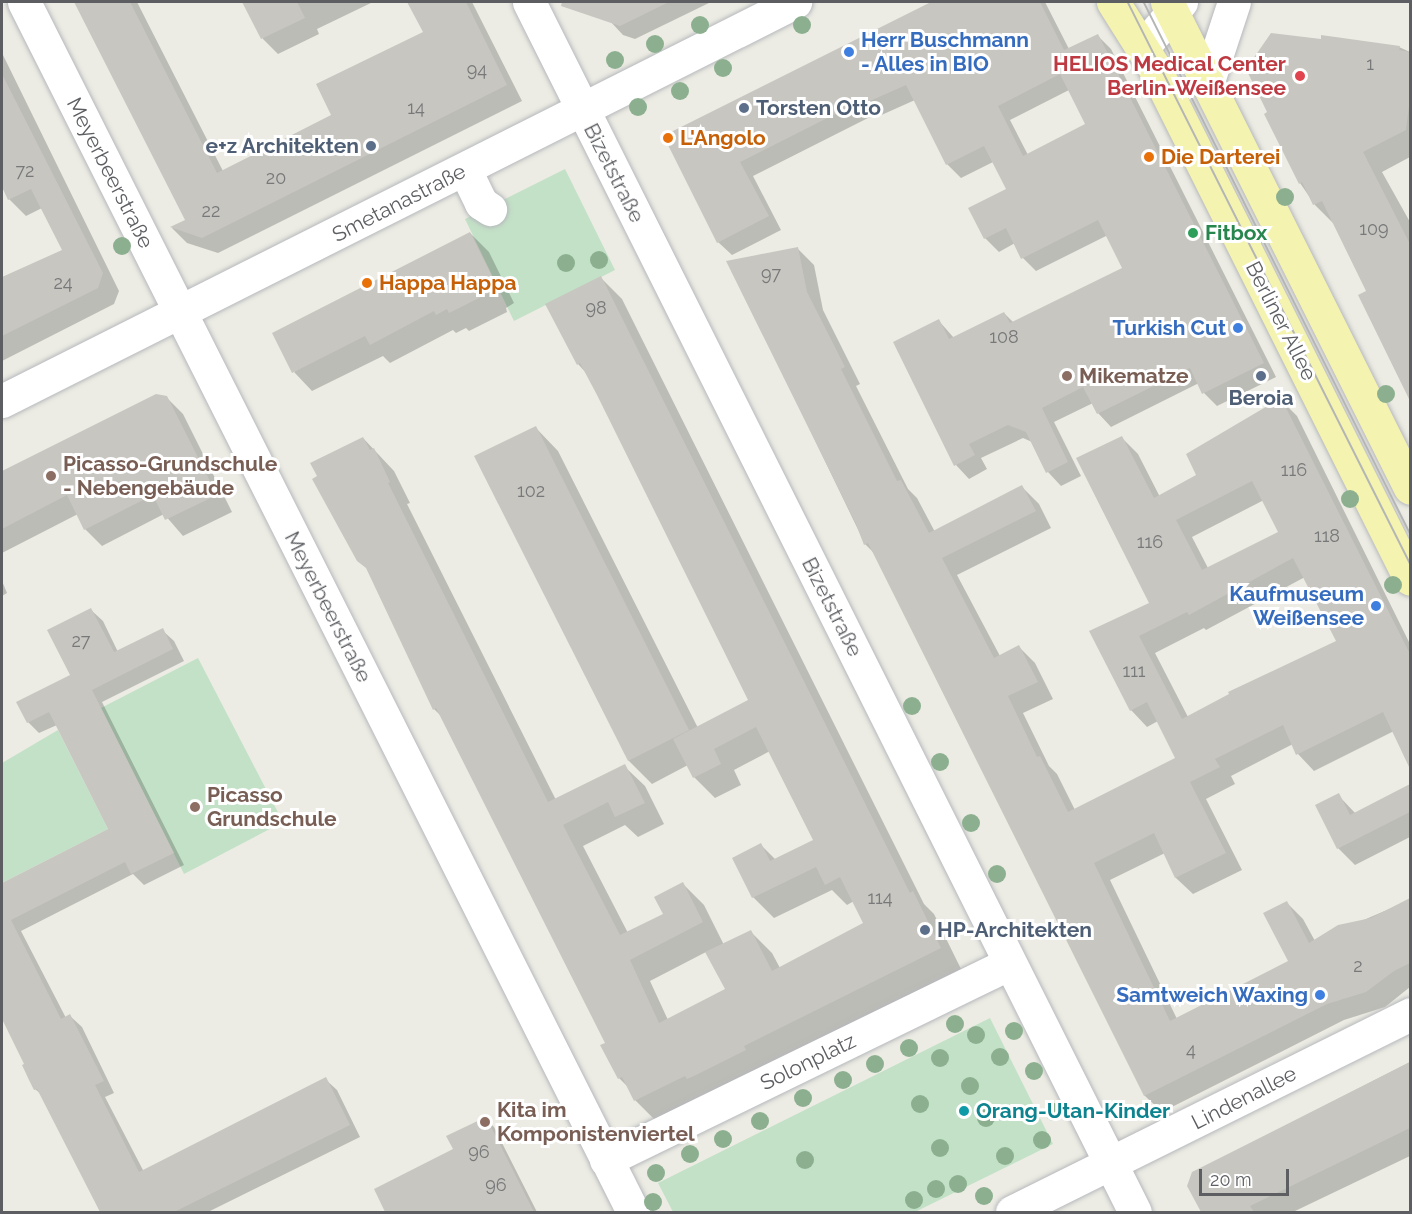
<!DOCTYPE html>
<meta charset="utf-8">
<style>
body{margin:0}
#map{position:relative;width:1412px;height:1214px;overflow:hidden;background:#ecece4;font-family:Raleway,sans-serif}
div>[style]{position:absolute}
.green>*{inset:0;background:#c3e1c7}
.shadow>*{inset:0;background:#0003}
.building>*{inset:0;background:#c8c6c0}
.roads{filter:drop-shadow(0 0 2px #b6b8bc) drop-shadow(0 0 2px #b6b8bc)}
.minor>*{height:33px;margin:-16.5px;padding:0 16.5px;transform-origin:16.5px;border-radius:16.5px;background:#fff}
.major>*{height:33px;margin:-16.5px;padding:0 16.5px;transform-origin:16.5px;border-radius:16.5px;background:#f5f3b0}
.tram>*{height:1.5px;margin:-0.75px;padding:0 0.75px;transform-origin:0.75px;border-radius:0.75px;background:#b4b5b5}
.trees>*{width:18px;height:18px;margin:-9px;border-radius:50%;background:#8cb08f}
.dots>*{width:16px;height:16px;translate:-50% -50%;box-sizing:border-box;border:3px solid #fff;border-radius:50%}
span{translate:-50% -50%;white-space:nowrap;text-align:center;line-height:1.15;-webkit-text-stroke:6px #fff;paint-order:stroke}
.number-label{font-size:18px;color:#77787a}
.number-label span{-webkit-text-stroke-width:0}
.shop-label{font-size:21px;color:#366cbe;font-weight:700}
.left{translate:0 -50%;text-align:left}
.right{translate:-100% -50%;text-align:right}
.health-label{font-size:21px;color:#be3a42;font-weight:700}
.service-label{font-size:21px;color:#4e5e75;font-weight:700}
.food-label{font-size:21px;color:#c56008;font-weight:700}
.street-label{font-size:21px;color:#5c5e62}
.leisure-label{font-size:21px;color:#27864d;font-weight:700}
.education-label{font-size:21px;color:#785e54;font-weight:700}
.culture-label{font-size:21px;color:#0d838f;font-weight:700}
.frame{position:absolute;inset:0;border:3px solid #5c5e62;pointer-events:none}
.scale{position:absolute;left:1199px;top:1169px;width:90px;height:27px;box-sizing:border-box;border:3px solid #5c5e62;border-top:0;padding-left:8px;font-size:18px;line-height:21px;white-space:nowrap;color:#5c5e62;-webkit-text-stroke:4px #fff;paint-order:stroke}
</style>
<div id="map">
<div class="green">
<i style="clip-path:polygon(565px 169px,615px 270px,514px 321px,465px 219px)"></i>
<i style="clip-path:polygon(198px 658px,283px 822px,184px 874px,101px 708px)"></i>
<i style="clip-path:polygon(58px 730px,108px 829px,2px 883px,2px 763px)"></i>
<i style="clip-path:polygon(990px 1018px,1053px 1144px,915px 1212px,673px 1212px,658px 1183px)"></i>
</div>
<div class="shadow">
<i style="clip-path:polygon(76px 2px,137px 2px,223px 171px,333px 115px,425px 33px,409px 2px,472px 2px,522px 101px,218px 253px,187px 243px,172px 228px,187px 220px)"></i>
<i style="clip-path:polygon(244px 2px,373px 2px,317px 29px,319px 34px,278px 54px,263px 39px)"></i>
<i style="clip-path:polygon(599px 2px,711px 2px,635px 39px,623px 35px,609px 20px)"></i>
<i style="clip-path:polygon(evenodd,933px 2px,1045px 2px,1069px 49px,1098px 36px,1111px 49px,1276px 377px,1217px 406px,1204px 393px,1199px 383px,1111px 427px,1098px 413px,1093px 403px,1054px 422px,1081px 476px,1061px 486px,1048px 472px,1032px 442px,1023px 438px,981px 458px,987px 469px,969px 479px,956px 465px,939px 321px,954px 338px,1004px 313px,1014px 323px,1124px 269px,1108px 235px,1036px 271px,1023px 258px,1015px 243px,999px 252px,985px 238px,1008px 189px,993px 162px,961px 178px,947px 164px,915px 100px,877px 117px,872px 116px,753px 176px,781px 230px,732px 255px,718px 242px,671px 134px,933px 2px,1069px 90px,1087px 125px,1028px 155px,1010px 120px,1069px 90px)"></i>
<i style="clip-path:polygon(1399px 47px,1410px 52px,1410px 157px,1382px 172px,1410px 222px,1410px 399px,1396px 371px,1368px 292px,1334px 224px,1315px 205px,1300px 183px)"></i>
<i style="clip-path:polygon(2px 53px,119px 291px,114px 304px,2px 361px,2px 281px,64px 250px,42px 208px,26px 216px,9px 199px,2px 184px)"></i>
<i style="clip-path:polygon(470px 233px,489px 252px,514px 303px,506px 308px,507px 312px,469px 331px,466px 328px,456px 333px,453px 330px,390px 363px,383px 356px,312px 391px,294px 372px)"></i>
<i style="clip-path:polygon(evenodd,797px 248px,814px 265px,823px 310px,860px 384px,856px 386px,908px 489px,917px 498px,935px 532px,1022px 487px,1039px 504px,1051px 528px,957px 575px,1000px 656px,1019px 647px,1035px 663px,1053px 699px,1023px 713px,1049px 766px,1057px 774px,1075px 810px,1177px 759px,1158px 721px,1147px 727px,1131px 710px,1091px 631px,1151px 603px,1121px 437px,1138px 454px,1160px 497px,1198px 476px,1281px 400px,1297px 416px,1410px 644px,1410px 766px,1394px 731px,1314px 771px,1298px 754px,1293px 744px,1231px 776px,1235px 784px,1206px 799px,1242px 870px,1193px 894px,1176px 878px,1165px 853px,1110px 880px,1177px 1019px,1290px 962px,1287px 903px,1303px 919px,1315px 941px,1410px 900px,1410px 987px,1385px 1007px,1344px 1020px,1162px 1112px,1145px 1096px,875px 554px,865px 544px,729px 262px,797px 248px,1264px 500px,1280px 532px,1208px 568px,1192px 537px,1264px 500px,797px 248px,1305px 577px,1338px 642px,1188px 717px,1155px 653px,1204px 628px,1206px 630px,1305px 577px)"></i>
<i style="clip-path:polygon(evenodd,601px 278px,622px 299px,924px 904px,934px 914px,961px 969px,656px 1121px,635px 1100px,629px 1088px,619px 1078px,607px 1044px,442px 717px,434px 709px,363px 438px,394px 471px,410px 503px,407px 504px,556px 800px,624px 766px,645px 786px,664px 824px,638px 837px,625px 825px,583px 846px,628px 933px,665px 914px,683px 884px,704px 905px,724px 945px,751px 932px,772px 953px,780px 968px,865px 923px,854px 901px,847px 905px,832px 890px,774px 918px,753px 897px,761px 845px,776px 860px,815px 840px,770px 751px,734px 770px,741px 785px,715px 798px,694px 777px,688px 765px,652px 784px,629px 761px,476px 457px,535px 427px,558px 451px,698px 728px,750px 701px,588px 375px,578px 364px,601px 278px,706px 952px,727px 990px,668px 1020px,650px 981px,706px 952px)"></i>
<i style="clip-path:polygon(157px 396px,166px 397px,183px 414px,232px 512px,183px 536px,164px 514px,102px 546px,85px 529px,78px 514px,2px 553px,2px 473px)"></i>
<i style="clip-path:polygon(2px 581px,7px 593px,2px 596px)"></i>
<i style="clip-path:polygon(91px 610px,103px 621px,118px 652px,162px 630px,174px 641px,184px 661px,102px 702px,184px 865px,144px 885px,133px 874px,21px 931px,66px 1018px,70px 1016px,82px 1027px,114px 1093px,105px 1097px,144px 1172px,325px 1079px,337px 1090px,360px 1137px,208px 1212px,102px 1212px,43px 1096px,35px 1089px,27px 1065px,2px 1016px,2px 885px,110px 830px,57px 725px,39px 733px,28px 722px,72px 676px)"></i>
<i style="clip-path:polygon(1410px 786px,1410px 837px,1355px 865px,1338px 848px,1338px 795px,1356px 814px)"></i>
<i style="clip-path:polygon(1410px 1062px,1410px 1156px,1293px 1212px,1202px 1212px,1189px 1186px,1193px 1173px)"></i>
<i style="clip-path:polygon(485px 1118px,494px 1127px,537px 1212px,387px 1212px,376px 1190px,455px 1150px)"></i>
</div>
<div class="building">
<i style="clip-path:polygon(74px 2px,130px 2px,217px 173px,331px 115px,316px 84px,423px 32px,407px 2px,466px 2px,507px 85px,202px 238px,170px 227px,185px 220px)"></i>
<i style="clip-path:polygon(242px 2px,297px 2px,305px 18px,261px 39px)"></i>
<i style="clip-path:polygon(562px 2px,669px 2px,620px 26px,561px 6px)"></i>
<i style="clip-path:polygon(evenodd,931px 2px,1040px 2px,1064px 50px,1098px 34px,1264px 363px,1202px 394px,1190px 368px,1097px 414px,1083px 387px,1042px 408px,1068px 462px,1046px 473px,1026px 432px,1008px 425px,969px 444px,975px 455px,954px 466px,893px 342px,939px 319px,949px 339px,1004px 312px,1010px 323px,1122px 268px,1098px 220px,1021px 259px,1006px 228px,984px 239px,968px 208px,1006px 189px,984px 146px,946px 165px,906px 85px,863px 104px,857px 103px,740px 162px,769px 216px,717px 243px,667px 143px,669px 133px,931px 2px,1060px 74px,1085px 124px,1023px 156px,998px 106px,1060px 74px)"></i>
<i style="clip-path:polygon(1271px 33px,1321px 39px,1321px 35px,1400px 46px,1399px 50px,1410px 52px,1410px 98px,1406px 130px,1363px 152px,1410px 244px,1410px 401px,1358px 295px,1366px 291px,1322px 201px,1313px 205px,1302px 182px,1299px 184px,1264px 114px,1267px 112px,1246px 69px)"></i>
<i style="clip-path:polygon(2px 74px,103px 273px,98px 288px,2px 336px,2px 277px,62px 250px,31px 189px,8px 200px,2px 187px)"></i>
<i style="clip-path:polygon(470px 232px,496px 284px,488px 289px,489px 293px,449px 313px,447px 309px,436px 315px,434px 311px,370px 345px,365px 336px,292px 373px,272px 333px)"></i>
<i style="clip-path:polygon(evenodd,798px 247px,807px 292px,845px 367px,841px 369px,897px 481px,901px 480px,929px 533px,1022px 485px,1036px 511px,942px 558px,994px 658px,1019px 645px,1038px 682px,1008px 696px,1037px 757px,1040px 756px,1068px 812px,1175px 758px,1147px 702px,1130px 711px,1089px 631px,1149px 603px,1076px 458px,1122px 436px,1154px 498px,1196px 475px,1186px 454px,1281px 398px,1410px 654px,1410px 769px,1383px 712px,1296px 755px,1283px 725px,1215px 759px,1220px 767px,1190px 782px,1226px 853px,1175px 878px,1154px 833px,1094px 863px,1170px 1021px,1288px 961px,1263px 913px,1287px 901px,1309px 943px,1338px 925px,1371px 918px,1410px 898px,1410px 963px,1394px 971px,1366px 992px,1327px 1004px,1144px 1096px,868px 543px,864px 545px,856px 524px,726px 261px,798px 247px,1252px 481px,1278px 532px,1202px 570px,1176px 520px,1252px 481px,798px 247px,1293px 558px,1336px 641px,1228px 692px,1229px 694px,1182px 719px,1139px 636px,1187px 612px,1189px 615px,1293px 558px)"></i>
<i style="clip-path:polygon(601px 276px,910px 893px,913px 891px,941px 948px,744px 1046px,746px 1050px,698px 1074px,687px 1079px,685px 1076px,634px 1101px,622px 1077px,618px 1079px,600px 1045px,605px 1043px,436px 708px,433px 710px,366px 568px,357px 561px,312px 479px,317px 476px,310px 463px,363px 437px,370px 450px,374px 448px,390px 482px,388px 483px,548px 802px,625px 764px,645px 803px,615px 817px,608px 802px,563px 825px,620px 935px,663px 914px,654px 897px,683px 882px,703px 922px,630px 960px,659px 1023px,725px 989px,705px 952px,751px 930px,772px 971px,863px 923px,840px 877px,825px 885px,816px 867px,752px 898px,732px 858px,761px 843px,770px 861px,813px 840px,756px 727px,714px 749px,721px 764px,693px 778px,673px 739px,748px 700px,597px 395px,580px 363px,577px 365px,545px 304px)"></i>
<i style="clip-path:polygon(156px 394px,167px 396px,217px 495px,165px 520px,153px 495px,84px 530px,67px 495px,2px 529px,2px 471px)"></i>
<i style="clip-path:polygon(536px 426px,689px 730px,628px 761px,474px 456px)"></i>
<i style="clip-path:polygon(91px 608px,114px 652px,163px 628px,173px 649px,92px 690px,174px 853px,131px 874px,125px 862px,11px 920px,61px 1019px,70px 1014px,104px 1081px,95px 1085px,139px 1172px,326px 1077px,350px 1125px,174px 1212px,100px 1212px,37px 1089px,34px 1090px,29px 1080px,22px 1065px,24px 1064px,2px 1019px,2px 883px,108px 829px,49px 712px,27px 723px,16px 702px,70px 675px,47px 630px)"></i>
<i style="clip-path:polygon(1410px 784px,1410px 812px,1337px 849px,1315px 805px,1339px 793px,1350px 815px)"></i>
<i style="clip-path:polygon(1410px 1062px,1410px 1128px,1250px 1206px,1254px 1212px,1201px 1212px,1187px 1186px,1192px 1172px)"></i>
<i style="clip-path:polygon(486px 1117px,534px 1212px,385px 1212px,374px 1189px,453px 1149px,446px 1136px)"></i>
</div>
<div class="roads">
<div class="minor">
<i style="left:24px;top:2px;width:1355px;rotate:63.28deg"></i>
<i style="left:529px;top:2px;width:1353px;rotate:63.4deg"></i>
<i style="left:1143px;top:47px;width:59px;rotate:-49.8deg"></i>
<i style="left:1207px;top:84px;width:86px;rotate:-71.8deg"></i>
<i style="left:465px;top:170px;width:37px;rotate:64deg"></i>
<i style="left:481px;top:203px;width:11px;rotate:34deg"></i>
<i style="left:2px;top:401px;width:888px;rotate:-26.71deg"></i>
<i style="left:606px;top:1160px;width:449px;rotate:-26deg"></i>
<i style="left:1012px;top:1212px;width:445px;rotate:-26.4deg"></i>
</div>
<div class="major">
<i style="left:1113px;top:2px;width:77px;rotate:57.8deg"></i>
<i style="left:1154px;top:67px;width:572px;rotate:63.43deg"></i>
<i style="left:1167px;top:2px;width:543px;rotate:63.43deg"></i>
</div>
</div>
<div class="tram">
<i style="left:1128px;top:2px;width:628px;rotate:63.31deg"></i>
<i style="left:1144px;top:2px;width:594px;rotate:63.39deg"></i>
</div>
<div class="trees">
<i style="left:700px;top:25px"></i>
<i style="left:802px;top:25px"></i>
<i style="left:655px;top:44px"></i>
<i style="left:615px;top:60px"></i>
<i style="left:723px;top:68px"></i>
<i style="left:680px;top:91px"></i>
<i style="left:638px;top:107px"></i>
<i style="left:1285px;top:197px"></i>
<i style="left:122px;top:246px"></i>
<i style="left:599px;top:260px"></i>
<i style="left:566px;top:263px"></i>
<i style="left:1386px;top:394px"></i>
<i style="left:1350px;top:499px"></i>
<i style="left:1393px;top:585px"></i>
<i style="left:912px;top:706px"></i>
<i style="left:940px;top:762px"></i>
<i style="left:971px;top:823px"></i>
<i style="left:997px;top:874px"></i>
<i style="left:955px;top:1024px"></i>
<i style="left:1014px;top:1031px"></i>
<i style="left:976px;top:1035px"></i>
<i style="left:909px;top:1048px"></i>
<i style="left:1000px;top:1057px"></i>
<i style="left:940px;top:1058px"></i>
<i style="left:875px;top:1064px"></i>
<i style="left:1034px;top:1071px"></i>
<i style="left:843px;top:1080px"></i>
<i style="left:970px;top:1086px"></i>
<i style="left:803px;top:1098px"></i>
<i style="left:920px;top:1104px"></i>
<i style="left:1054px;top:1112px"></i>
<i style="left:986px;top:1118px"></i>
<i style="left:760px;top:1121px"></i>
<i style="left:723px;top:1139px"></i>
<i style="left:1042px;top:1140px"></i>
<i style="left:940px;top:1148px"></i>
<i style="left:690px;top:1154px"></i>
<i style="left:1005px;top:1156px"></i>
<i style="left:805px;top:1160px"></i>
<i style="left:656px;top:1173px"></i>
<i style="left:958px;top:1184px"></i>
<i style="left:936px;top:1189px"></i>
<i style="left:984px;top:1196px"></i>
<i style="left:914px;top:1200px"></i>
<i style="left:653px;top:1202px"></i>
</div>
<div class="dots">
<i style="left:849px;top:52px;background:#3f7fe0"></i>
<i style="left:1300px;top:76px;background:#e0444e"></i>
<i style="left:744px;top:108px;background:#5c6f8a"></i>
<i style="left:668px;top:138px;background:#e8710a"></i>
<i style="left:371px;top:146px;background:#5c6f8a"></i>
<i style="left:1149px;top:157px;background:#e8710a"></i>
<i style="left:1193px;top:233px;background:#2e9e5b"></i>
<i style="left:367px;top:283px;background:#e8710a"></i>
<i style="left:1238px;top:328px;background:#3f7fe0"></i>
<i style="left:1067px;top:376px;background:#8d6e63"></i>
<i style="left:1261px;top:376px;background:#5c6f8a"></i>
<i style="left:51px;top:476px;background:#8d6e63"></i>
<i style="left:1376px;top:606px;background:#3f7fe0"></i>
<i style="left:195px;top:807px;background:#8d6e63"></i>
<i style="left:925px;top:930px;background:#5c6f8a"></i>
<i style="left:1320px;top:995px;background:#3f7fe0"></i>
<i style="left:964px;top:1111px;background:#0f9aa8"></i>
<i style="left:485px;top:1122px;background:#8d6e63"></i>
</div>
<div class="number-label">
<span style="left:1370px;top:64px">1</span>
<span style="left:477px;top:70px">94</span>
<span style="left:416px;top:108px">14</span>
<span style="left:25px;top:171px">72</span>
<span style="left:276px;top:178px">20</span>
<span style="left:211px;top:211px">22</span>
<span style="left:1374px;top:229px">109</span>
<span style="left:771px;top:274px">97</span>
<span style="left:63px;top:283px">24</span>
<span style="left:596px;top:308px">98</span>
<span style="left:1004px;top:337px">108</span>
<span style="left:1294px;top:470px">116</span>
<span style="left:531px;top:491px">102</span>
<span style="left:1327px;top:536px">118</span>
<span style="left:1150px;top:542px">116</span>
<span style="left:81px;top:641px">27</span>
<span style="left:1134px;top:671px">111</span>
<span style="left:880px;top:898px">114</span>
<span style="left:1358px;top:966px">2</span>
<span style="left:1191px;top:1050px">4</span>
<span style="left:479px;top:1152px">96</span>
<span style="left:496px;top:1185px">96</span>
</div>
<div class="shop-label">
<span class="left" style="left:861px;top:52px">Herr Buschmann<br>- Alles in BIO</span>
<span class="right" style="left:1226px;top:328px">Turkish Cut</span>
<span class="right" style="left:1364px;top:606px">Kaufmuseum<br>Weißensee</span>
<span class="right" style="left:1308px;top:995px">Samtweich Waxing</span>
</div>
<div class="health-label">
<span class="right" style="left:1286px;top:76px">HELIOS Medical Center<br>Berlin-Weißensee</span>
</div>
<div class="service-label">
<span class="left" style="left:756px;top:108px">Torsten Otto</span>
<span class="right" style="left:359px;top:146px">e+z Architekten</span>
<span style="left:1261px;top:398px">Beroia</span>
<span class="left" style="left:937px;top:930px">HP-Architekten</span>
</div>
<div class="food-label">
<span class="left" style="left:680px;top:138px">L'Angolo</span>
<span class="left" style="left:1161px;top:157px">Die Darterei</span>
<span class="left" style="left:379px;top:283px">Happa Happa</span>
</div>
<div class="street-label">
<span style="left:110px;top:173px;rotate:63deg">Meyerbeerstraße</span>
<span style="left:614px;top:173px;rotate:63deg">Bizetstraße</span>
<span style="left:399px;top:203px;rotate:-27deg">Smetanastraße</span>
<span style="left:1281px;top:321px;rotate:63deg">Berliner Allee</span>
<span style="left:328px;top:607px;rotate:63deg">Meyerbeerstraße</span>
<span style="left:832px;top:607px;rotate:63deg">Bizetstraße</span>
<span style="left:808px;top:1062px;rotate:-26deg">Solonplatz</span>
<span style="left:1244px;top:1098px;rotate:-27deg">Lindenallee</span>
</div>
<div class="leisure-label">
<span class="left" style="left:1205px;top:233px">Fitbox</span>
</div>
<div class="education-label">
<span class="left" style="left:1079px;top:376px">Mikematze</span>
<span class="left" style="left:63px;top:476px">Picasso-Grundschule<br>- Nebengebäude</span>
<span class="left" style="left:207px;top:807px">Picasso<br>Grundschule</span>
<span class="left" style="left:497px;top:1122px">Kita im<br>Komponistenviertel</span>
</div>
<div class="culture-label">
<span class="left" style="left:976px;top:1111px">Orang-Utan-Kinder</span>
</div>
<div class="frame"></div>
<div class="scale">20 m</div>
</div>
